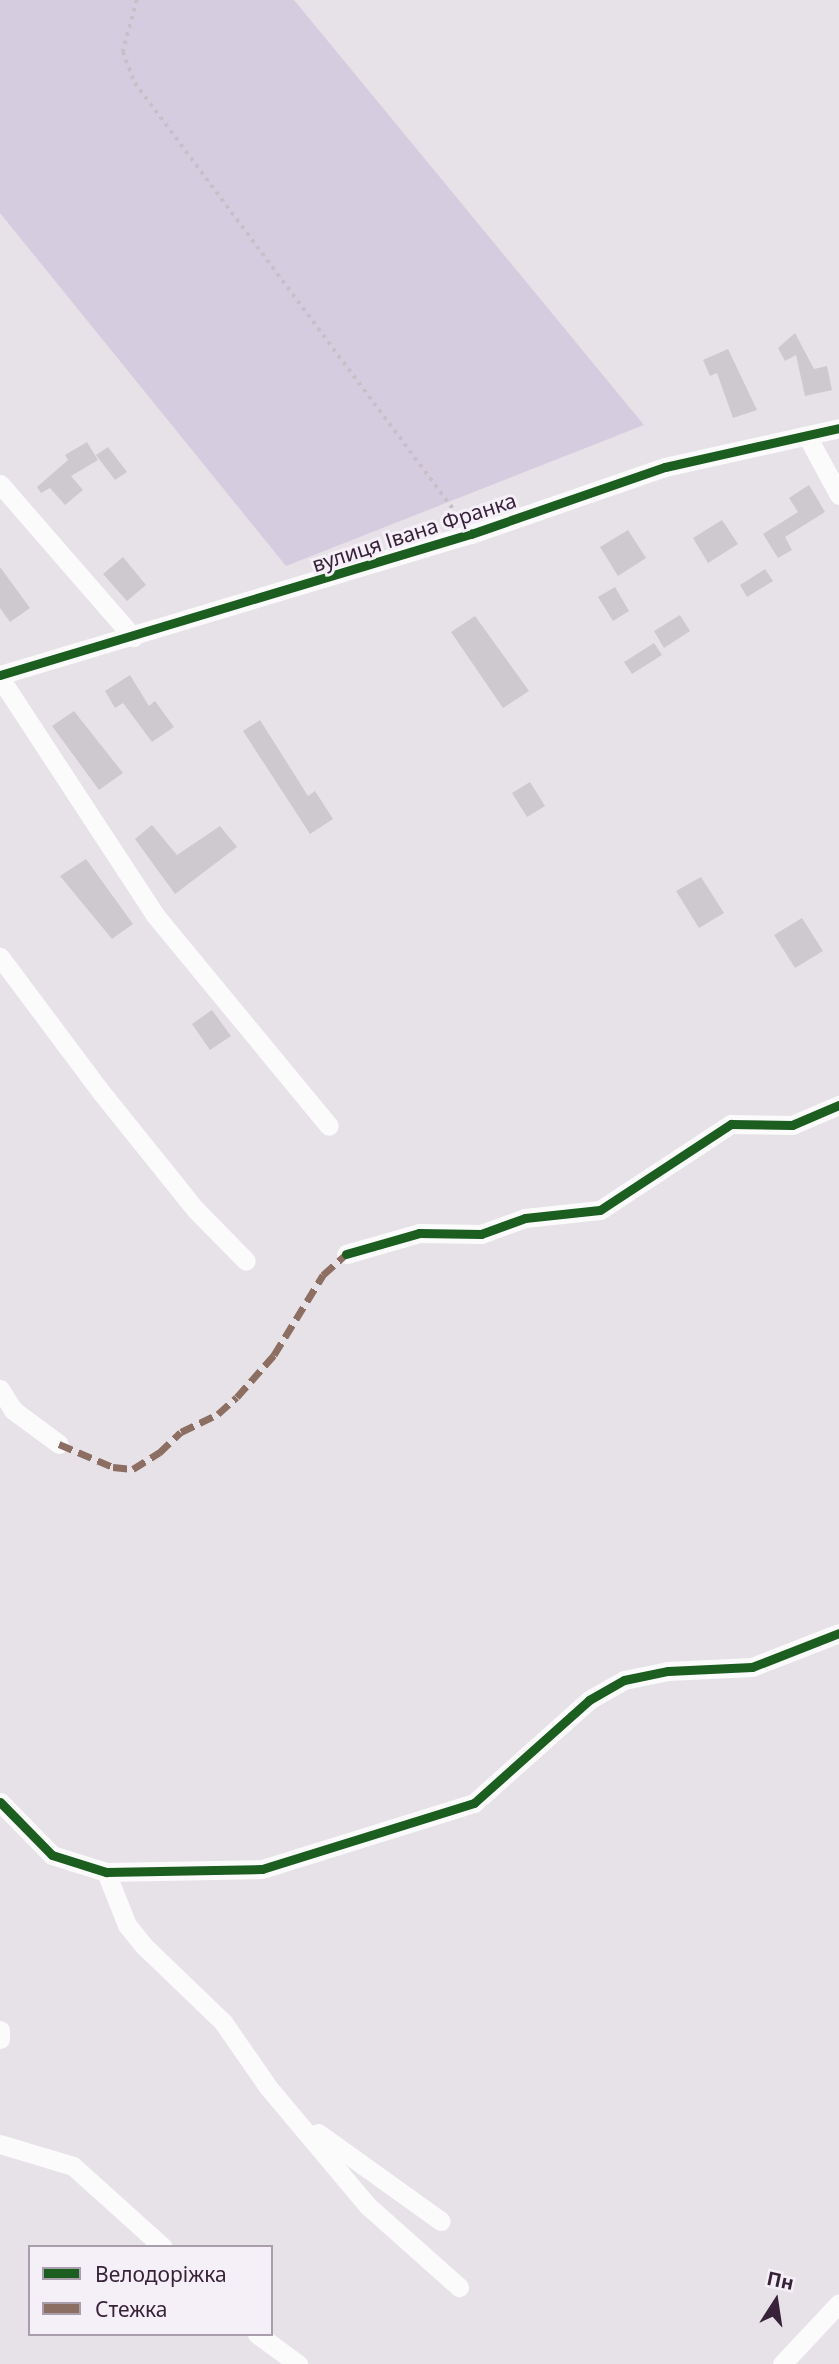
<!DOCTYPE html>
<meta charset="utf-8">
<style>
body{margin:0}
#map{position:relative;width:839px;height:2364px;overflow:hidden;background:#e7e2e8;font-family:"Noto Sans",sans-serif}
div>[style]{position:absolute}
.green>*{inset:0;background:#d6cce0}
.building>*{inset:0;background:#cec9cf}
.path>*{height:3.5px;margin-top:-1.75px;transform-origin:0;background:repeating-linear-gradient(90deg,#c8c0c8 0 3.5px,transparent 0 8.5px)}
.minor>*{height:19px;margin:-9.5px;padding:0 9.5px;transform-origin:9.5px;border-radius:9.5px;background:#fbfbfc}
.quiet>*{height:7px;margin-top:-3.5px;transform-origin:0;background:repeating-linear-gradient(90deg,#8d6e63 0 14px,transparent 0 21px)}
.cycleway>*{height:9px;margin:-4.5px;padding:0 4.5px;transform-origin:4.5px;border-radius:4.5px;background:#1b5e20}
span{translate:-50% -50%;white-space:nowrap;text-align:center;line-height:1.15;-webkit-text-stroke:6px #f5f0f7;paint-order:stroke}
.street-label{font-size:21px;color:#38223a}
.legend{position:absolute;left:28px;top:2245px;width:245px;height:91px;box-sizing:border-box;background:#f5f0f7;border:2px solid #a99eab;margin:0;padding:9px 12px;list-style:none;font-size:21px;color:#38223a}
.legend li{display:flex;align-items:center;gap:14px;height:35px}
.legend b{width:35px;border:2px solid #a99eab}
.north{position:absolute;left:741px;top:2266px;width:70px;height:70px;-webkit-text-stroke:5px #f5f0f7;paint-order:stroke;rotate:12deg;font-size:19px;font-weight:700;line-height:28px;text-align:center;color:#38223a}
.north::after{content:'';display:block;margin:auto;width:24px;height:32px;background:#38223a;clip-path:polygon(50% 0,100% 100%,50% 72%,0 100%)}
</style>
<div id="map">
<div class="green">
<i style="clip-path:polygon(0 0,294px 0,644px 425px,286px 566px,0 213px)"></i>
</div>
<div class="building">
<i style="clip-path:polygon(795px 333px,814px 369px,827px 366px,832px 390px,805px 396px,796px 355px,785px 361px,778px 348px)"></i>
<i style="clip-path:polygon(728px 349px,757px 410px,733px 418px,717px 373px,710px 376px,703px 360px)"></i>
<i style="clip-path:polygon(87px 442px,98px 460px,71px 476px,83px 490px,65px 505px,50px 488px,41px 493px,37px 487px,68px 460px,65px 455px)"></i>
<i style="clip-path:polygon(108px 447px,127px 472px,115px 480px,96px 455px)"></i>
<i style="clip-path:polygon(809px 485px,825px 512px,785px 537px,792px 550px,778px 558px,763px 534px,798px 512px,789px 498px)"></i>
<i style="clip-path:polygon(722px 520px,738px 544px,708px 563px,693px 538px)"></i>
<i style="clip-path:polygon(628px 530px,646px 558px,618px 576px,600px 547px)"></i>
<i style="clip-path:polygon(123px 557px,146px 585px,127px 601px,103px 574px)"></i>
<i style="clip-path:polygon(0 567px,30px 608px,10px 622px,0 608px)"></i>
<i style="clip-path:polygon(765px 569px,773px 581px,747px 597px,740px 585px)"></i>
<i style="clip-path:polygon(615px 587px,629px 611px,613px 621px,598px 597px)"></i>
<i style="clip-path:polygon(680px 615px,690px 631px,664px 648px,654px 631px)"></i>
<i style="clip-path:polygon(475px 616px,529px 691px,503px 708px,451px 632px)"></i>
<i style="clip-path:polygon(654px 643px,662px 655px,632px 674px,624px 662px)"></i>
<i style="clip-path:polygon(130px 675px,149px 706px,155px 701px,174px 727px,152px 742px,123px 703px,115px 708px,105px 691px)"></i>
<i style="clip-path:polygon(74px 711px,123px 773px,99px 790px,52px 726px)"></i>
<i style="clip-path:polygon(260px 720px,308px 796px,315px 791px,333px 819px,310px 834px,243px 731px)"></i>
<i style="clip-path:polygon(530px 782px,545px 806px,527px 817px,512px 793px)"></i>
<i style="clip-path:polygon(152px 825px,177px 855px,220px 826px,237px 847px,175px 894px,135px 839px)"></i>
<i style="clip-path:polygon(86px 859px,133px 924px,112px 939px,60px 876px)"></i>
<i style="clip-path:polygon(701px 877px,724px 913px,699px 928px,676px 891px)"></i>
<i style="clip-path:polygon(802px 918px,823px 951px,795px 968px,774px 935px)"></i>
<i style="clip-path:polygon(212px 1010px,231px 1036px,210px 1050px,192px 1024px)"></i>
</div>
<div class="path">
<i style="left:137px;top:0;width:54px;rotate:105.1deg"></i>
<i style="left:123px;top:52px;width:33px;rotate:69deg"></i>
<i style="left:135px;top:83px;width:543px;rotate:53.24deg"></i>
</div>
<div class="minor">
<i style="left:807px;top:436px;width:67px;rotate:61.5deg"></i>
<i style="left:0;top:484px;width:203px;rotate:49deg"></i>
<i style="left:0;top:675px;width:492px;rotate:-16.7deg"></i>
<i style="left:471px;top:534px;width:205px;rotate:-19.1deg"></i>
<i style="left:665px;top:467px;width:178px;rotate:-12.6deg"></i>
<i style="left:0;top:678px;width:283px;rotate:56.8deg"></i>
<i style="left:155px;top:915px;width:273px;rotate:50.5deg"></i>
<i style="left:0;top:957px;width:169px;rotate:53.2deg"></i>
<i style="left:101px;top:1092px;width:151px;rotate:51.2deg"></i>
<i style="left:196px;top:1210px;width:71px;rotate:45.6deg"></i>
<i style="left:346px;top:1254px;width:76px;rotate:-16deg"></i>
<i style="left:419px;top:1233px;width:62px;rotate:0.9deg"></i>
<i style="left:481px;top:1234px;width:47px;rotate:-20deg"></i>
<i style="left:525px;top:1218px;width:75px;rotate:-6.1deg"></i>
<i style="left:600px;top:1210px;width:157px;rotate:-33.3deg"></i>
<i style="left:731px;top:1124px;width:61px;rotate:0.9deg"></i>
<i style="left:792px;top:1125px;width:51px;rotate:-23.1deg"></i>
<i style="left:0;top:1389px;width:25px;rotate:58deg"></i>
<i style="left:13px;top:1410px;width:57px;rotate:36.5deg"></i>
<i style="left:0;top:1802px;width:74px;rotate:45.5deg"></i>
<i style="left:52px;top:1855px;width:57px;rotate:17.5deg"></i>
<i style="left:106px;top:1872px;width:156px;rotate:-1.1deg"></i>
<i style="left:262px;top:1869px;width:222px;rotate:-17.3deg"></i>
<i style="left:474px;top:1803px;width:154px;rotate:-41.8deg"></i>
<i style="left:589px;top:1700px;width:40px;rotate:-29.7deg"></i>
<i style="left:624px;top:1680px;width:45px;rotate:-11.6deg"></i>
<i style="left:668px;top:1671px;width:84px;rotate:-2.7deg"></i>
<i style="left:752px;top:1667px;width:93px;rotate:-21.3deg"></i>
<i style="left:106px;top:1872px;width:57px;rotate:68.4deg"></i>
<i style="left:127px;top:1925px;width:27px;rotate:51deg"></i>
<i style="left:144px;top:1946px;width:110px;rotate:43.9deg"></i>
<i style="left:223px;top:2022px;width:79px;rotate:55.3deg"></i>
<i style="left:268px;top:2087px;width:155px;rotate:50deg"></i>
<i style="left:368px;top:2206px;width:122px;rotate:41.7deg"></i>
<i style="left:0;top:2030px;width:9px;rotate:90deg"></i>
<i style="left:318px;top:2133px;width:151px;rotate:35.6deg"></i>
<i style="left:0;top:2144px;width:76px;rotate:16.8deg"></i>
<i style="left:73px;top:2166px;width:121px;rotate:42deg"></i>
<i style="left:257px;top:2334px;width:51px;rotate:36.2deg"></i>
<i style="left:782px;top:2364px;width:83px;rotate:-46.9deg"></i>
</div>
<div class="quiet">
<i style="left:59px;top:1444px;width:59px;rotate:23.1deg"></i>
<i style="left:113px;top:1467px;width:20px;rotate:6deg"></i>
<i style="left:133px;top:1469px;width:31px;rotate:-32deg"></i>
<i style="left:159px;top:1453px;width:30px;rotate:-44deg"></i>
<i style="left:181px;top:1432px;width:41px;rotate:-25.9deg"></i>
<i style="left:218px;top:1414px;width:25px;rotate:-42deg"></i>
<i style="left:237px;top:1397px;width:56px;rotate:-48.6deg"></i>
<i style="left:274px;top:1355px;width:94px;rotate:-58.5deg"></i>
<i style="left:323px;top:1275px;width:31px;rotate:-42deg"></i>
</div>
<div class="cycleway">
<i style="left:0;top:675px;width:492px;rotate:-16.7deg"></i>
<i style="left:471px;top:534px;width:205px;rotate:-19.1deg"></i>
<i style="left:665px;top:467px;width:178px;rotate:-12.6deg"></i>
<i style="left:346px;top:1254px;width:76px;rotate:-16deg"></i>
<i style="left:419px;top:1233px;width:62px;rotate:0.9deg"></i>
<i style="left:481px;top:1234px;width:47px;rotate:-20deg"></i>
<i style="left:525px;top:1218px;width:75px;rotate:-6.1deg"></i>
<i style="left:600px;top:1210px;width:157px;rotate:-33.3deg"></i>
<i style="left:731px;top:1124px;width:61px;rotate:0.9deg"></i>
<i style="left:792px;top:1125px;width:51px;rotate:-23.1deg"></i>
<i style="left:0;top:1802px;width:74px;rotate:45.5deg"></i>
<i style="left:52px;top:1855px;width:57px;rotate:17.5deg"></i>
<i style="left:106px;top:1872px;width:156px;rotate:-1.1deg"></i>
<i style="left:262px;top:1869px;width:222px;rotate:-17.3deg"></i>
<i style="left:474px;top:1803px;width:154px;rotate:-41.8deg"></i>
<i style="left:589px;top:1700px;width:40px;rotate:-29.7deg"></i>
<i style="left:624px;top:1680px;width:45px;rotate:-11.6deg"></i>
<i style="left:668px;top:1671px;width:84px;rotate:-2.7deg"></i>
<i style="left:752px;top:1667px;width:93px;rotate:-21.3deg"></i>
</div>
<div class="street-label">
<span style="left:414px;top:532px;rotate:-18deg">вулиця Івана Франка</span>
</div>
<ul class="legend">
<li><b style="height:9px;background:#1b5e20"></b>Велодоріжка</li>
<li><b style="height:9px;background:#8d6e63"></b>Стежка</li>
</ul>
<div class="north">Пн</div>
</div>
